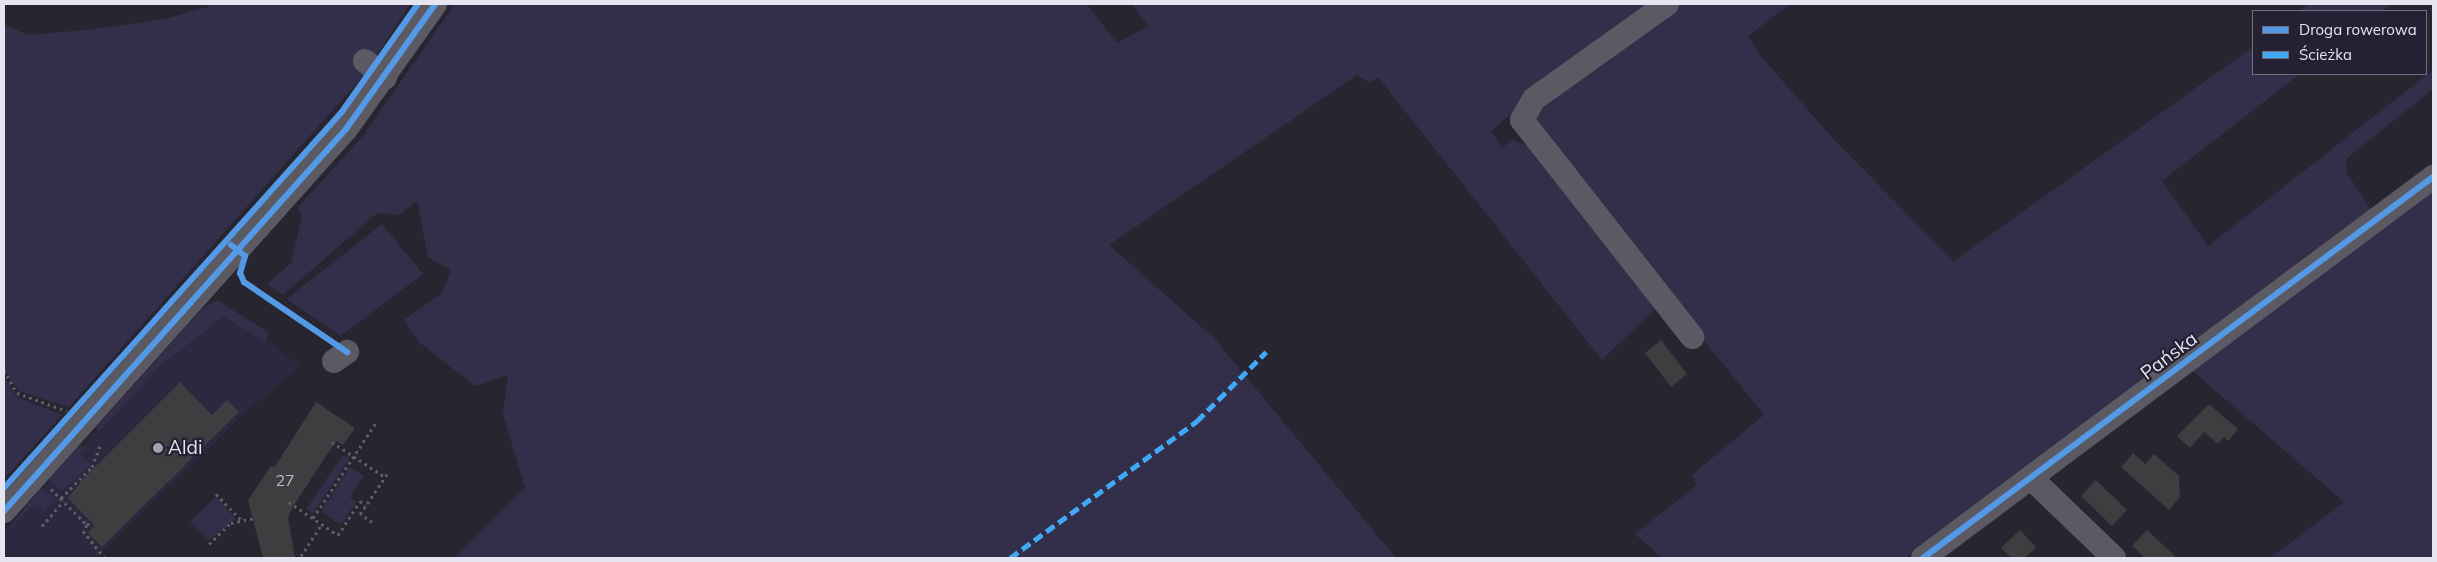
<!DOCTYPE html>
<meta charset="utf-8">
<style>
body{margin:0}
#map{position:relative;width:2437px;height:562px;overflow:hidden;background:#272530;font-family:Mulish,sans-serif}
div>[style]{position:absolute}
.built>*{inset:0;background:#2b283f}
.green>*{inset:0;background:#332f4a}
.building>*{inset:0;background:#3c3e3f}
.path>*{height:3px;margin-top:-1.5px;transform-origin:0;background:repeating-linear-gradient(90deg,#605f67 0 2.5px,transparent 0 6.5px)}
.minor>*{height:24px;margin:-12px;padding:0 12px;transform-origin:12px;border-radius:12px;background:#5b5a62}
.quiet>*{height:5px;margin-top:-2.5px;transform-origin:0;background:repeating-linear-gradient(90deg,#3fa9f5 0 10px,transparent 0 15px)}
.cycleway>*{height:6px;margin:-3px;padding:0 3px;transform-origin:3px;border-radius:3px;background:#5399e6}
.dots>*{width:14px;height:14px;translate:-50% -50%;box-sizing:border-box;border:2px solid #242134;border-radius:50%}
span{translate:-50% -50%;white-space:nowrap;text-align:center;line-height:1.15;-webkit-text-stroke:4.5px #242134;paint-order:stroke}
.number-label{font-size:16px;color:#bbbac4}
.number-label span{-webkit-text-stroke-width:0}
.street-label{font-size:19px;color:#e5e4f0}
.poi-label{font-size:19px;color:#e5e4f0}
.left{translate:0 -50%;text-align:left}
.frame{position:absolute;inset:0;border:5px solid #e5e4f0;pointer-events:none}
.legend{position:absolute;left:2252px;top:10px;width:175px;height:65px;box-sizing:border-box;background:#242134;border:1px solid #716f7f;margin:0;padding:6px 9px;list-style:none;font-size:15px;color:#e5e4f0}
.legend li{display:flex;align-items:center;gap:10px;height:25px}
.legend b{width:25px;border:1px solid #716f7f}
</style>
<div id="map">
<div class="built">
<i style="clip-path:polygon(217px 308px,260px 334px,300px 366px,244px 414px,96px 558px,4px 558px,4px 532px,168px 355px)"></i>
</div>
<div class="green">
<i style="clip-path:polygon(217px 4px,410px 4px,364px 75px,69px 407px,19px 391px,4px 369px,4px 24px,27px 35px,95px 29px,165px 19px)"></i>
<i style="clip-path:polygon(455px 4px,1087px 4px,1117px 43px,1148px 26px,1132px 4px,1790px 4px,1748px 36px,1759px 54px,1837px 143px,1954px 261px,2253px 47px,2253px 74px,2300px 74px,2162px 181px,2208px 246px,2433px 70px,2433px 89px,2346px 159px,2347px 173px,2373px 213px,1906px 558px,1662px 558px,1635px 534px,1697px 485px,1692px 475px,1764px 415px,1662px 288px,1525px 102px,1491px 131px,1502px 148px,1512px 140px,1534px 148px,1659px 305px,1602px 360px,1378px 77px,1370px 83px,1357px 75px,1109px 245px,1214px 338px,1396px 558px,455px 558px,525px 488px,503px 414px,508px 375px,475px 386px,420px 343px,404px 320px,442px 293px,451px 270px,428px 257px,417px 201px,399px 215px,377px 213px,283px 295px,267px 284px,291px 263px,302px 216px,298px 207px,362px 137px)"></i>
<i style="clip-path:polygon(2309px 4px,2392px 4px,2382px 11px,2299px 11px)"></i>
<i style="clip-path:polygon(2433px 190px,2433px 558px,2270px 558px,2344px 502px,2188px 367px)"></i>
<i style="clip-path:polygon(382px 224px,423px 274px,341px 336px,287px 299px)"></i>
<i style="clip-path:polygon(217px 300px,269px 333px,265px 342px,224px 316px,160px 366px,99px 432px,96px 427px,202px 309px)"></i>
<i style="clip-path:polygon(4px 376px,17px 397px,62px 415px,4px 479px)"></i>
<i style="clip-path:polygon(77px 447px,86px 447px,80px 454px,91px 465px,61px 491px,49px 479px)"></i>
<i style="clip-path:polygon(342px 456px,350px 458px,312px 515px,307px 508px)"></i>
<i style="clip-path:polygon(350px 467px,364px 476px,350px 497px,356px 502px,341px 525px,321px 511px)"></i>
<i style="clip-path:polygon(41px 488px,56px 500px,44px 512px,35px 503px,4px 534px)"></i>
<i style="clip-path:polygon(216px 497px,236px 519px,209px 540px,190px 522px)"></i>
</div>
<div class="building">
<i style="clip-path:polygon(1661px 340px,1687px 374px,1671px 387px,1645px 353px)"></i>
<i style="clip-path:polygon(180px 382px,212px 415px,227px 400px,239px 412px,102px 547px,88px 533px,94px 525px,68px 498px,83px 479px)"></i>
<i style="clip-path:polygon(316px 402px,355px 428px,343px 445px,336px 441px,292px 508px,288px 518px,295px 558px,263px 558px,248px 500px,271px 466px,274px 468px)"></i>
<i style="clip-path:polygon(2209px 404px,2238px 429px,2228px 441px,2224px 437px,2218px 444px,2204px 432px,2190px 448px,2177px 436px)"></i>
<i style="clip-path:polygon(2133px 453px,2145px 464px,2154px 454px,2179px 476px,2180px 497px,2169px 510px,2121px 467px)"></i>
<i style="clip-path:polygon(2096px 480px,2127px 510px,2112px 526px,2081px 496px)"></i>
<i style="clip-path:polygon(2020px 530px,2036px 547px,2025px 558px,2011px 558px,2001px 548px)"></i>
<i style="clip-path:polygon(2147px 530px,2177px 558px,2145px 558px,2132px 546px)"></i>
</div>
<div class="path">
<i style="left:4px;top:370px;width:26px;rotate:61deg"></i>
<i style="left:17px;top:393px;width:53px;rotate:19.8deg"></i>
<i style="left:332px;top:442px;width:64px;rotate:33.4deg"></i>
<i style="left:51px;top:489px;width:51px;rotate:45deg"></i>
<i style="left:87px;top:525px;width:7px;rotate:124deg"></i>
<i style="left:83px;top:531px;width:35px;rotate:51deg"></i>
<i style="left:216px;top:494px;width:36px;rotate:46deg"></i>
<i style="left:61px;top:498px;width:44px;rotate:-45deg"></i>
<i style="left:92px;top:467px;width:25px;rotate:-69deg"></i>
<i style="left:289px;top:502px;width:59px;rotate:34deg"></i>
<i style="left:338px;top:535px;width:40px;rotate:-57.1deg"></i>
<i style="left:360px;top:501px;width:7px;rotate:34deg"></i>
<i style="left:313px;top:518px;width:116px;rotate:-56.6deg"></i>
<i style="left:372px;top:522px;width:14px;rotate:-146deg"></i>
<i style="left:360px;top:514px;width:50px;rotate:-55.7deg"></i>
<i style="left:87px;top:525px;width:6px;rotate:-45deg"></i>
<i style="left:42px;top:526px;width:33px;rotate:-49deg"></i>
<i style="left:209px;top:544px;width:30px;rotate:-44deg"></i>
<i style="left:231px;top:523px;width:25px;rotate:-12deg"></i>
<i style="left:301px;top:556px;width:38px;rotate:-57deg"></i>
</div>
<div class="minor">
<i style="left:1667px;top:4px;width:163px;rotate:144.5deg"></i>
<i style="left:1534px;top:99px;width:24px;rotate:120deg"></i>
<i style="left:1522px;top:120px;width:276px;rotate:51.9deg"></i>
<i style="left:365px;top:61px;width:26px;rotate:39deg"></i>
<i style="left:334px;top:361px;width:16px;rotate:-35deg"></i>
<i style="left:2031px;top:478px;width:115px;rotate:43.9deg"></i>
<i style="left:4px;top:511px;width:513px;rotate:-48.16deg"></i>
<i style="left:346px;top:129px;width:153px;rotate:-54.5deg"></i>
<i style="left:1923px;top:558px;width:637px;rotate:-36.76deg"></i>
</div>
<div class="quiet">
<i style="left:1010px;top:558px;width:232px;rotate:-36.2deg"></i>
<i style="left:1197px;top:421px;width:98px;rotate:-45deg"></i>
</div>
<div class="cycleway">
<i style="left:231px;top:245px;width:18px;rotate:38deg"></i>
<i style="left:245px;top:256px;width:18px;rotate:106deg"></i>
<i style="left:240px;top:273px;width:10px;rotate:66deg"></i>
<i style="left:244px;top:282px;width:125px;rotate:34.2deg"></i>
<i style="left:4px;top:488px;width:504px;rotate:-48.06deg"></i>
<i style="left:341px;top:113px;width:133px;rotate:-54.8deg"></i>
<i style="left:4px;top:511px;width:513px;rotate:-48.16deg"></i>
<i style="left:346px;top:129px;width:153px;rotate:-54.5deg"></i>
<i style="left:1923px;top:558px;width:637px;rotate:-36.76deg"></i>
</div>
<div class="dots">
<i style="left:158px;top:448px;background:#a2a1ad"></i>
</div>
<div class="number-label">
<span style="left:285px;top:480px">27</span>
</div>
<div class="street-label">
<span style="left:2169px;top:356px;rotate:-37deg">Pańska</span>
</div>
<div class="poi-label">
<span class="left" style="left:168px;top:448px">Aldi</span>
</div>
<div class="frame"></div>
<ul class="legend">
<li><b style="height:6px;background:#5399e6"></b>Droga rowerowa</li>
<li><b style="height:6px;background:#3fa9f5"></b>Ścieżka</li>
</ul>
</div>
